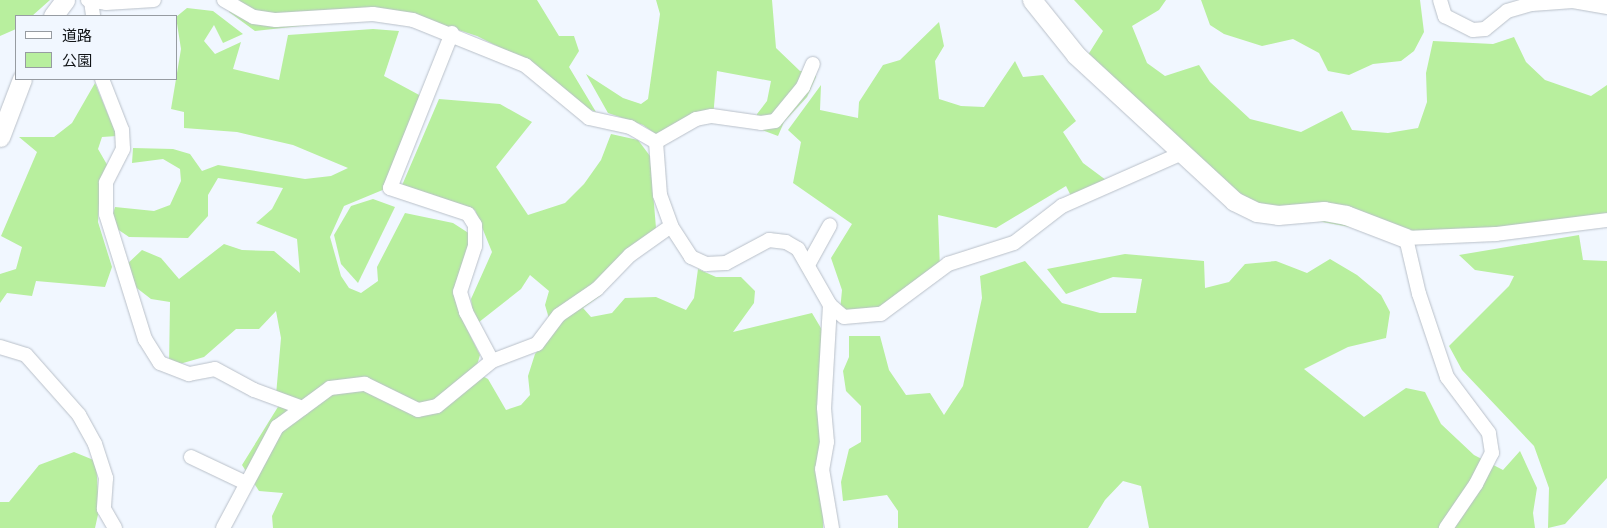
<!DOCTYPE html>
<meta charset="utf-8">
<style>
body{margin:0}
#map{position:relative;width:1607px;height:528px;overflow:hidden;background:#f1f7ff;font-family:Barlow,"Noto Sans JP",sans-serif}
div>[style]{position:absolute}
.green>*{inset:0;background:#b8ef9e}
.roads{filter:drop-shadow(0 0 1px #b9c0c9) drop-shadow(0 0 1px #b9c0c9)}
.street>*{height:14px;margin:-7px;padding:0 7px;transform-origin:7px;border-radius:7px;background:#fff}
.secondary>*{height:19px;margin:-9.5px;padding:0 9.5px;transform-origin:9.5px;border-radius:9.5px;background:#fff}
span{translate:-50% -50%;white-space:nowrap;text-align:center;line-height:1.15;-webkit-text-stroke:4.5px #f1f7ff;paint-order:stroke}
.legend{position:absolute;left:15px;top:15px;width:162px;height:65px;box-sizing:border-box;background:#f1f7ff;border:1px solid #979ca2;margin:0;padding:6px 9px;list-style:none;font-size:15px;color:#111417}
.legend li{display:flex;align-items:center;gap:10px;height:25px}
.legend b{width:25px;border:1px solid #979ca2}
</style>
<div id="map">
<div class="green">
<i style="clip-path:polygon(0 0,50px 0,32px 16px,16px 16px,16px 29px,0 36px)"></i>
<i style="clip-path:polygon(240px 0,537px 0,559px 36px,574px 36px,579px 51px,569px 67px,596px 112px,568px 100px,530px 63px,477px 36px,409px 14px,255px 31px,229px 12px)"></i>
<i style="clip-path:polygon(656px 0,772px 0,776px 48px,800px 71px,815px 70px,816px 77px,807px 97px,784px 122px,778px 136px,757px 128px,757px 114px,767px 101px,771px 81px,717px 71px,713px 118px,657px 135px,643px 125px,608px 113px,586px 74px,623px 98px,641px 104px,648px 99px,660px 14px)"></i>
<i style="clip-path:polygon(1074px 0,1166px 0,1159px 10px,1132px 26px,1147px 63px,1165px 76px,1199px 65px,1210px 82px,1250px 119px,1301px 132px,1342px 111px,1352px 130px,1388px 133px,1418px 128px,1427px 102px,1426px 73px,1433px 41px,1493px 44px,1514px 37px,1526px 62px,1545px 80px,1591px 96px,1607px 85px,1607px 215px,1460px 233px,1382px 233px,1253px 209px,1086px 58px,1103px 31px)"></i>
<i style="clip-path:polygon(1201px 0,1420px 0,1424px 32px,1414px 51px,1401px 61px,1373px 64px,1349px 75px,1328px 71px,1319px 53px,1293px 39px,1262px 46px,1224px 34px,1210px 25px)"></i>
<i style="clip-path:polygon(187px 8px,213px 11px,243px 34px,223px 43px,214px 25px,204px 41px,215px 54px,241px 42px,233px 69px,279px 80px,288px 35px,373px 29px,399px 31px,384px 76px,421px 96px,385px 189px,344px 206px,330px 237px,341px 276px,349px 288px,361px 293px,378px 281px,377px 267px,405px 213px,453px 223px,470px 234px,460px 293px,464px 323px,480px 355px,475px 372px,488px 379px,506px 410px,521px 405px,530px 395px,528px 376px,535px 354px,553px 332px,545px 305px,549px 291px,530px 275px,521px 289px,474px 326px,471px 299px,492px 252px,475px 210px,400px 190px,439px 99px,500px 104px,532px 122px,496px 167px,528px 215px,565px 203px,584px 184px,601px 160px,611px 134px,638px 140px,650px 156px,656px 228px,600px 296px,583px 308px,591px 317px,612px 313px,625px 298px,656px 297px,686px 310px,694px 298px,698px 269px,716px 277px,741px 277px,755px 291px,754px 303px,733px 332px,812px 313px,828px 340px,823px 528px,273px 528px,272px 516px,283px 493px,259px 491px,242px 465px,281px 402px,276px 395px,281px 338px,276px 311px,259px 329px,236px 329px,204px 357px,169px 367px,170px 302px,151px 299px,129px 282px,124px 267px,142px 250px,161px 258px,179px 279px,224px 244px,242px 250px,274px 251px,300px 273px,297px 239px,256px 223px,272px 209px,283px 188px,218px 178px,208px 195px,208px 216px,188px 238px,129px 237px,110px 224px,115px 207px,154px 211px,170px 205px,181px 181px,180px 169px,163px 159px,132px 163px,133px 148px,173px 149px,190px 154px,202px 171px,218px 165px,305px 179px,331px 176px,348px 168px,293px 145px,237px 132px,184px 128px,184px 112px,171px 109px,181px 49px,176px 17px)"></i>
<i style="clip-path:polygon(939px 22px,944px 46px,935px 61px,939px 99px,961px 106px,984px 107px,1015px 61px,1023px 77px,1043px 75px,1076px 121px,1063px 132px,1083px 163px,1114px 186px,1075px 204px,1066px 186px,996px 228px,938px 215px,940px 270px,878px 319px,840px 311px,842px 290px,831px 258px,852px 224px,793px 183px,801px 142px,788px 130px,821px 85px,820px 110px,858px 118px,859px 102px,883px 65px,900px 60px)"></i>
<i style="clip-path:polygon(95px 83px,117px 136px,102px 137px,98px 149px,109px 168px,100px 184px,98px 222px,112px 267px,105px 287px,36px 281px,32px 296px,7px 293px,0 303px,0 274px,16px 269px,22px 247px,1px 236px,37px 152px,19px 137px,54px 137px,72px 123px)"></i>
<i style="clip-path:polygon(373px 199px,395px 207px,358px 283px,341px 264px,334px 235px,351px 206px)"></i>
<i style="clip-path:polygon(1579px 235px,1583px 260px,1607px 261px,1607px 478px,1565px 524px,1548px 528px,1549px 488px,1534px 446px,1462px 370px,1449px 346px,1509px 286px,1514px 276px,1475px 270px,1459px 255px)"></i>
<i style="clip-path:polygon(1125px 254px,1204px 261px,1205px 288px,1229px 282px,1245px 264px,1276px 261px,1307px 273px,1330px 259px,1357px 275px,1381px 295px,1390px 312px,1386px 338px,1348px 347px,1304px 369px,1364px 417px,1406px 388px,1425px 392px,1441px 424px,1474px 455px,1503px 470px,1520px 451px,1537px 488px,1533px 513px,1535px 528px,1149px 528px,1141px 486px,1123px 481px,1105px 500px,1088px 528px,898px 528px,898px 511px,887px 495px,843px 501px,841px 482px,849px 449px,861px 442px,861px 406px,846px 391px,843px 371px,849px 357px,849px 336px,880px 336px,889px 370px,906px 395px,930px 393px,944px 415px,963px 386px,982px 298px,980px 276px,1025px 261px,1062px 303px,1100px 313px,1136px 313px,1142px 279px,1113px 277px,1066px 294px,1047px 269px)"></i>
<i style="clip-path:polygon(74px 452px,96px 461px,99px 510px,95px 528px,0 528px,0 502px,9px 502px,39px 465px)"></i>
</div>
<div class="roads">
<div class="street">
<i style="left:88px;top:0;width:18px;rotate:9deg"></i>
<i style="left:106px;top:3px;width:48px;rotate:-3.6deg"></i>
<i style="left:224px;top:0;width:34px;rotate:30deg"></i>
<i style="left:254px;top:17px;width:22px;rotate:8deg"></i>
<i style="left:276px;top:20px;width:97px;rotate:-3.5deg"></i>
<i style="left:373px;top:14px;width:40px;rotate:8.5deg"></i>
<i style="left:413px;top:20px;width:121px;rotate:21.9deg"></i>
<i style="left:525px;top:65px;width:83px;rotate:39.6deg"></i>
<i style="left:589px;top:118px;width:42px;rotate:12.4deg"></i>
<i style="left:630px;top:127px;width:30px;rotate:30deg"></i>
<i style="left:656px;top:142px;width:53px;rotate:85.7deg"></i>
<i style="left:660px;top:195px;width:33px;rotate:70deg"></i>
<i style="left:671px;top:226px;width:37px;rotate:57deg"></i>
<i style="left:691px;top:257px;width:17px;rotate:25deg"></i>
<i style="left:706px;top:264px;width:20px;rotate:-3deg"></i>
<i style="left:726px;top:263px;width:49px;rotate:-28.1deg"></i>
<i style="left:769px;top:240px;width:17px;rotate:7deg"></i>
<i style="left:786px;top:242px;width:14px;rotate:30deg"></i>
<i style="left:798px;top:249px;width:64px;rotate:60.3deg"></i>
<i style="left:830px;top:305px;width:18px;rotate:41deg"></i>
<i style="left:844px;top:317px;width:37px;rotate:-5deg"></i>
<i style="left:881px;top:314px;width:84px;rotate:-36.7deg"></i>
<i style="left:948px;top:264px;width:69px;rotate:-17.7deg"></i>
<i style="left:1014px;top:243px;width:61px;rotate:-37.6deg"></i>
<i style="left:1062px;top:206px;width:131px;rotate:-23.8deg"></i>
<i style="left:1440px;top:0;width:17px;rotate:73deg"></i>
<i style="left:1445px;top:16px;width:31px;rotate:27deg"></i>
<i style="left:1473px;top:30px;width:12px;rotate:-5deg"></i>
<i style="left:1485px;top:29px;width:28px;rotate:-39deg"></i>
<i style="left:1507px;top:11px;width:26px;rotate:-16deg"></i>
<i style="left:1532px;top:4px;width:41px;rotate:-4.2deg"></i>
<i style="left:1573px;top:1px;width:35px;rotate:10deg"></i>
<i style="left:91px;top:1px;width:15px;rotate:82deg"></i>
<i style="left:452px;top:33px;width:167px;rotate:111.8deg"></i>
<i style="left:390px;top:188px;width:82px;rotate:18.4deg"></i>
<i style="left:468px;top:214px;width:13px;rotate:58deg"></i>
<i style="left:475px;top:225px;width:21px;rotate:90deg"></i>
<i style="left:475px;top:246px;width:48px;rotate:108.1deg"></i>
<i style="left:460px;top:292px;width:21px;rotate:73deg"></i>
<i style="left:466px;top:312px;width:55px;rotate:62deg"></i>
<i style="left:102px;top:79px;width:55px;rotate:68.6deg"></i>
<i style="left:122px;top:130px;width:19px;rotate:87deg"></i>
<i style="left:123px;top:149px;width:38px;rotate:117deg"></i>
<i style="left:106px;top:183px;width:31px;rotate:90deg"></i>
<i style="left:106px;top:214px;width:131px;rotate:72.7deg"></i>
<i style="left:145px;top:339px;width:28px;rotate:58deg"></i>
<i style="left:160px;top:363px;width:31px;rotate:21deg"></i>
<i style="left:189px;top:374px;width:26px;rotate:-11deg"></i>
<i style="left:215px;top:369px;width:44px;rotate:28.3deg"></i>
<i style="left:254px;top:390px;width:52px;rotate:20.2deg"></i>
<i style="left:656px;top:142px;width:46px;rotate:-29.9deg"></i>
<i style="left:696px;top:119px;width:16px;rotate:-11deg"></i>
<i style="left:712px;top:116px;width:49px;rotate:8.1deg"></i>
<i style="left:761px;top:123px;width:14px;rotate:-8deg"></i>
<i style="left:775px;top:121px;width:44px;rotate:-50.5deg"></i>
<i style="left:803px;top:87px;width:25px;rotate:-67deg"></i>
<i style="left:809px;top:263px;width:43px;rotate:-61.1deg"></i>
<i style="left:830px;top:305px;width:103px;rotate:93.3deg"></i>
<i style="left:824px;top:408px;width:34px;rotate:85deg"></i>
<i style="left:827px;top:442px;width:27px;rotate:100deg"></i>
<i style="left:822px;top:469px;width:60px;rotate:80.4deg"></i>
<i style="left:0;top:347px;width:27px;rotate:17deg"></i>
<i style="left:26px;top:355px;width:80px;rotate:48.5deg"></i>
<i style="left:79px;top:415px;width:33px;rotate:61deg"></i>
<i style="left:95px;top:444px;width:36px;rotate:72deg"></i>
<i style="left:106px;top:478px;width:31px;rotate:94deg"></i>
<i style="left:104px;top:509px;width:22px;rotate:60deg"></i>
<i style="left:191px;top:457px;width:61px;rotate:25.3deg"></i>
<i style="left:223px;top:528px;width:115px;rotate:-61.9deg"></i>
<i style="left:277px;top:427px;width:66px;rotate:-36.3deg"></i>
<i style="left:330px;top:388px;width:35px;rotate:-7deg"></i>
<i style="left:365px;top:384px;width:59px;rotate:26.1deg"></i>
<i style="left:418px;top:410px;width:19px;rotate:-12deg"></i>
<i style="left:437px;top:406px;width:71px;rotate:-39.3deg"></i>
<i style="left:492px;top:361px;width:48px;rotate:-20.7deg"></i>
<i style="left:537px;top:344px;width:36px;rotate:-53deg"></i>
<i style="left:559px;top:315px;width:46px;rotate:-34.4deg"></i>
<i style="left:597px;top:289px;width:47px;rotate:-45.9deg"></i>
<i style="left:630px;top:255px;width:50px;rotate:-35.3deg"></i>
<i style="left:1446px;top:528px;width:53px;rotate:-55.7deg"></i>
<i style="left:1476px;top:484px;width:35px;rotate:-63deg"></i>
<i style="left:1492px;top:453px;width:20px;rotate:-99deg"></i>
<i style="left:1489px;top:433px;width:70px;rotate:-126.9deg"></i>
<i style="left:1447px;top:377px;width:88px;rotate:-108.6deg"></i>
<i style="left:1419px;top:294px;width:57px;rotate:-103.1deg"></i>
<i style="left:1406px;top:238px;width:90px;rotate:-2.5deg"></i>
<i style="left:1496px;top:234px;width:112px;rotate:-7.2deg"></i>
</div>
<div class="secondary">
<i style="left:1032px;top:0;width:70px;rotate:51.3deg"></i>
<i style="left:1076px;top:55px;width:215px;rotate:42.7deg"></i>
<i style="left:1234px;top:201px;width:25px;rotate:26deg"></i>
<i style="left:1257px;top:212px;width:21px;rotate:8deg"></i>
<i style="left:1278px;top:215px;width:46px;rotate:-5deg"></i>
<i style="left:1324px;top:211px;width:22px;rotate:10deg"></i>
<i style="left:1346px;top:215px;width:64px;rotate:21deg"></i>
<i style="left:53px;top:16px;width:20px;rotate:-53deg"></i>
<i style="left:0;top:137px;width:62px;rotate:-69.2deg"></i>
</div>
</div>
<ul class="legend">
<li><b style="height:6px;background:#fff"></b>道路</li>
<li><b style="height:14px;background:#b8ef9e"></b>公園</li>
</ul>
</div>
